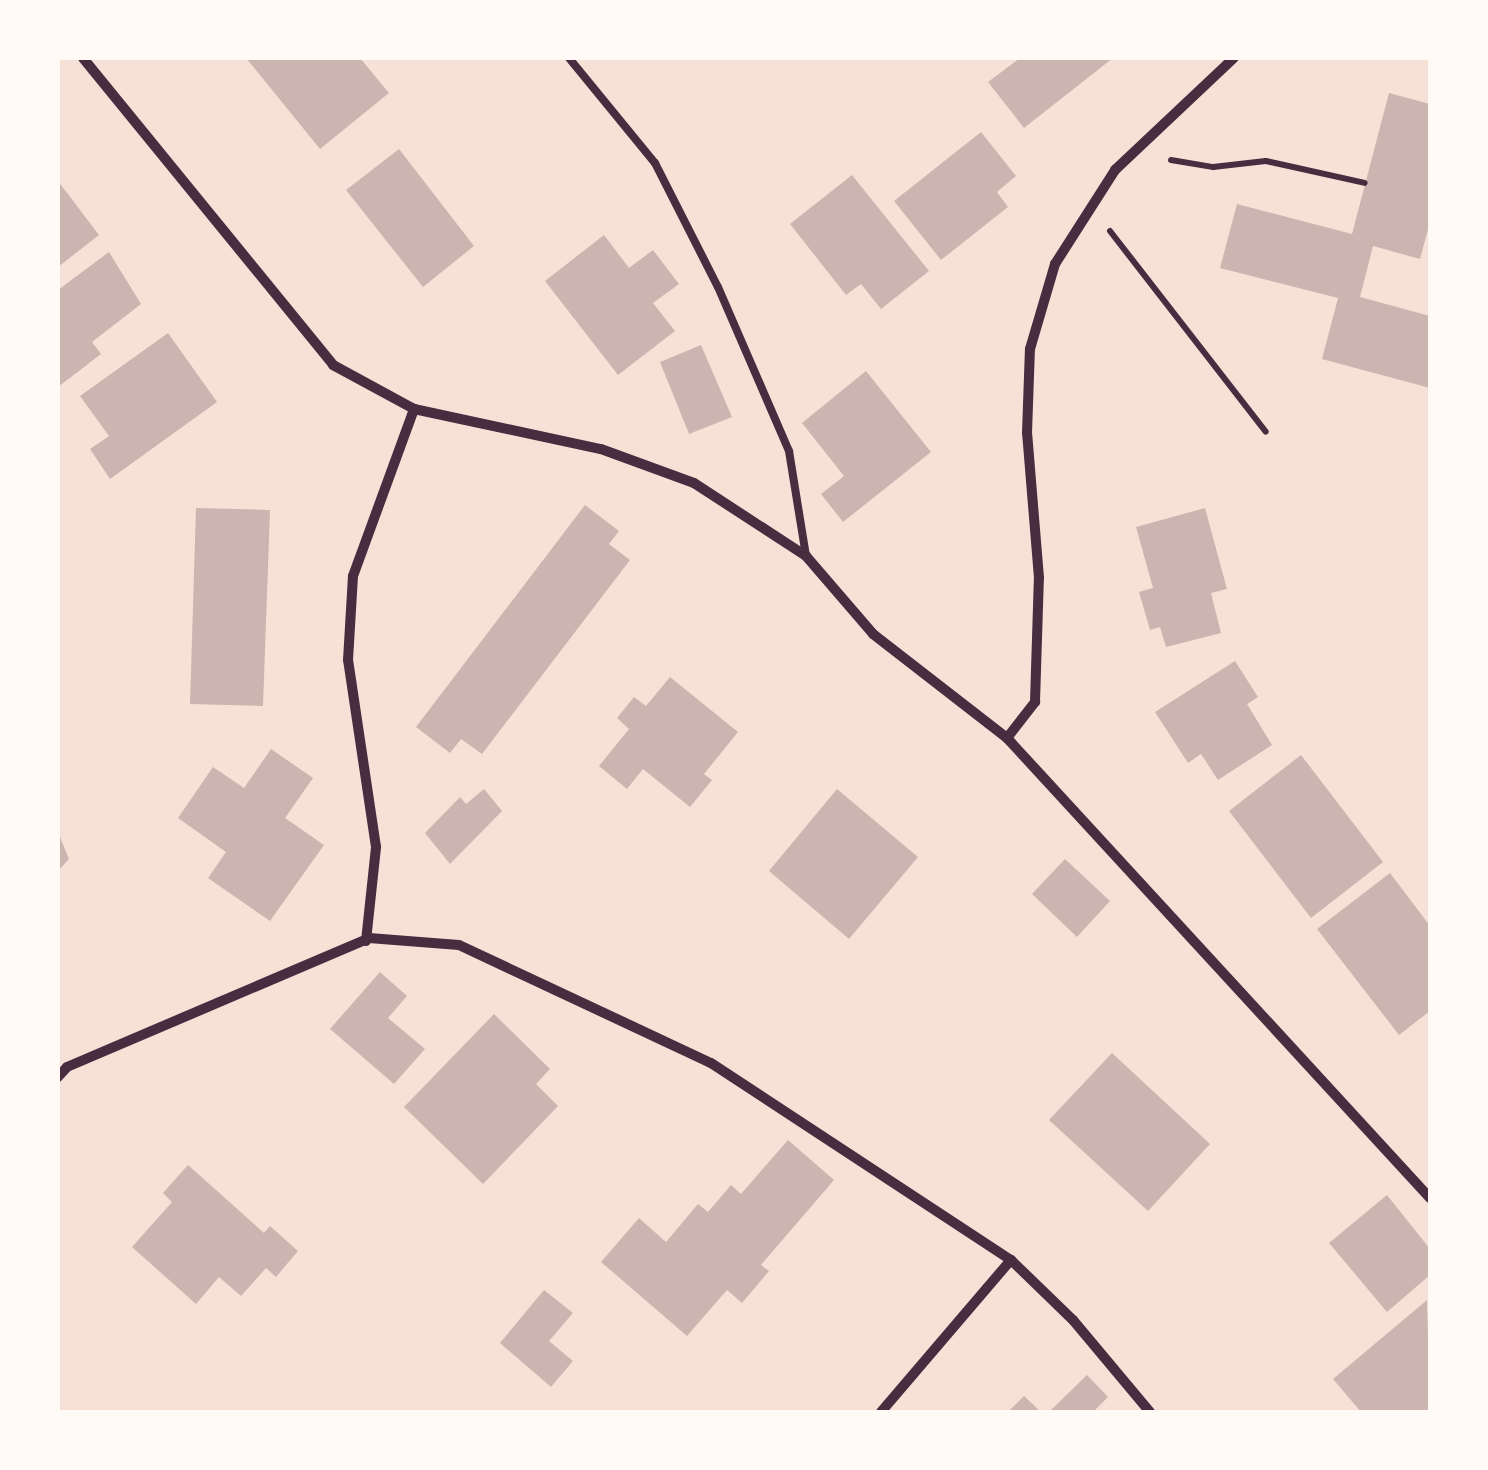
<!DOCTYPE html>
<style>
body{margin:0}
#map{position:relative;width:1488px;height:1470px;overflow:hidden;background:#f7e1d7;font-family:Barlow,sans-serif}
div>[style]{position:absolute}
.building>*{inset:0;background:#ccb4b1}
.path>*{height:6px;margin:-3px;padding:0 3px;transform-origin:3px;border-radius:3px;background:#4a2c40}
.service>*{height:8px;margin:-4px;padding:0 4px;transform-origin:4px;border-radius:4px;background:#4a2c40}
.minor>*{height:10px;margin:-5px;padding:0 5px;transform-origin:5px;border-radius:5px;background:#4a2c40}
span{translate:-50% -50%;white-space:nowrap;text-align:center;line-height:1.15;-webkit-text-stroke:9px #fffaf5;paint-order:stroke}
.frame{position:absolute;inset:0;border:60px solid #fffaf5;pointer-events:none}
</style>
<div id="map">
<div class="building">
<i style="clip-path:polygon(246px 58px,360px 58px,389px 93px,320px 149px)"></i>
<i style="clip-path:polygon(1020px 58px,1113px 58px,1024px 128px,988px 82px)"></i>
<i style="clip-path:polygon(1389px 93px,1430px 104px,1430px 222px,1420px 259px,1373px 246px,1360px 297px,1430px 316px,1430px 388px,1322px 359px,1338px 298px,1220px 268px,1237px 204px,1352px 234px)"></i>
<i style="clip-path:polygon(981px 132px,1016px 176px,997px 192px,1008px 207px,941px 260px,894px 201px)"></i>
<i style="clip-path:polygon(399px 149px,474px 246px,423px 287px,346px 190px)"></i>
<i style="clip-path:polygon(852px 175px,929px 271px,881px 309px,861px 284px,846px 295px,790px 224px)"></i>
<i style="clip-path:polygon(58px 181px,99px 235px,58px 267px)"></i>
<i style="clip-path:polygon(604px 235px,629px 268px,653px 250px,679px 284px,653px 303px,675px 331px,618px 375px,545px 281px)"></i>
<i style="clip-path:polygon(109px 252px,141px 304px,92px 342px,101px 354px,58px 387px,58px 290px)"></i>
<i style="clip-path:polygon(168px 333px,217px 402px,110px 479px,90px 449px,109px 436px,80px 396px)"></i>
<i style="clip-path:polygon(701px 345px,732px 417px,689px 434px,660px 362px)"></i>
<i style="clip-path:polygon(866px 371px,931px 452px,843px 522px,821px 494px,844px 476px,802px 423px)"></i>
<i style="clip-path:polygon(585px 505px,619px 531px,609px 544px,630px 560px,482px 754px,461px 739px,450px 753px,416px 727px)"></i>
<i style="clip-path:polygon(196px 508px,270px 510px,263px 706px,190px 704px)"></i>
<i style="clip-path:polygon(1205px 508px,1227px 589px,1211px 593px,1221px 633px,1166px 647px,1160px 627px,1150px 630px,1139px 592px,1153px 588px,1136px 527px)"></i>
<i style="clip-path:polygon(1235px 661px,1258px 697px,1247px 704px,1272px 745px,1218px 780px,1201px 754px,1188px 763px,1155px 712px)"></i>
<i style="clip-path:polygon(670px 677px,738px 732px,704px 774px,712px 780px,690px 807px,643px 769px,627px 789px,599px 766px,629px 729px,617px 718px,634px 697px,646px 706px)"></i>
<i style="clip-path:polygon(271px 749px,313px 778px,285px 818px,324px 845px,270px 921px,208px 878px,226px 852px,178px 818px,213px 767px,244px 788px)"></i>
<i style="clip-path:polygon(1301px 755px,1383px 862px,1311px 918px,1229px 811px)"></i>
<i style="clip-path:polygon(484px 789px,502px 811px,450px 864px,425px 833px,460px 797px,466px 804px)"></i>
<i style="clip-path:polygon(837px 789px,918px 857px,849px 939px,769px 871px)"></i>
<i style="clip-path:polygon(58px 832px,69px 859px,58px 871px)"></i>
<i style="clip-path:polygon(1065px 859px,1110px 901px,1077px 937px,1032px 894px)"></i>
<i style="clip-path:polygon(1390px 873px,1430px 926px,1430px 1011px,1399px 1035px,1317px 929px)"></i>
<i style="clip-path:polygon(380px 972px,407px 996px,388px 1018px,425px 1049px,394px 1084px,330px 1029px)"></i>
<i style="clip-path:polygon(494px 1014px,550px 1069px,536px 1084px,558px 1106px,483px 1184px,404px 1107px)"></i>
<i style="clip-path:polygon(1112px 1053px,1210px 1144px,1148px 1211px,1049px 1120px)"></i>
<i style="clip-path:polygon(788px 1140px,834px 1180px,761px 1265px,769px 1271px,742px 1303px,727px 1290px,687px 1336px,601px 1262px,639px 1218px,666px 1242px,698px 1204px,708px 1212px,731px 1185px,741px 1194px)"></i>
<i style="clip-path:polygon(188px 1165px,264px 1233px,270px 1226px,298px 1251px,276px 1277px,266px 1268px,241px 1296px,219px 1277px,196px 1304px,132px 1247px,172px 1202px,163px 1193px)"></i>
<i style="clip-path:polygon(1387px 1195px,1430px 1249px,1430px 1275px,1387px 1312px,1329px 1243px)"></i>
<i style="clip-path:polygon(544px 1290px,573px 1313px,549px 1341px,573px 1361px,551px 1387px,500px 1343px)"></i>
<i style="clip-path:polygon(1427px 1300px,1430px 1412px,1361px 1412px,1333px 1379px)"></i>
<i style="clip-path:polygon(1087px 1375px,1108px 1397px,1093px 1412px,1049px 1412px)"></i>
<i style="clip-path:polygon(1024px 1396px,1041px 1412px,1008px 1412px)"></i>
</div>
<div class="path">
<i style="left:1171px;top:160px;width:43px;rotate:9.5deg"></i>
<i style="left:1213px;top:167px;width:53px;rotate:-6.5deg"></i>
<i style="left:1266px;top:161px;width:101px;rotate:12.5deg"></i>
<i style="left:1110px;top:231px;width:254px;rotate:52.2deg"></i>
</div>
<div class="service">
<i style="left:569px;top:58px;width:136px;rotate:50.7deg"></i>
<i style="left:655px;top:163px;width:139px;rotate:63.1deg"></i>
<i style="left:718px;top:287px;width:179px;rotate:66.6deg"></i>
<i style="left:789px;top:451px;width:106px;rotate:80.8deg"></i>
</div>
<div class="minor">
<i style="left:83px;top:58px;width:396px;rotate:50.8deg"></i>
<i style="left:333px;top:365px;width:92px;rotate:28.5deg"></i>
<i style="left:414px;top:409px;width:191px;rotate:12.1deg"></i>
<i style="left:601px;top:449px;width:99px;rotate:20.1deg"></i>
<i style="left:694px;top:483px;width:134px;rotate:33.1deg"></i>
<i style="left:806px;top:556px;width:103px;rotate:49.3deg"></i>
<i style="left:873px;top:634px;width:170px;rotate:37.8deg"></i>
<i style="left:1007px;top:738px;width:625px;rotate:47.4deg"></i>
<i style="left:1007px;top:738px;width:46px;rotate:-52.1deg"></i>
<i style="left:1035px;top:702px;width:124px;rotate:-88.2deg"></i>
<i style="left:1039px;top:578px;width:145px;rotate:-94.7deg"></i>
<i style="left:1027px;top:433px;width:84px;rotate:-88deg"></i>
<i style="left:1030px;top:349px;width:89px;rotate:-73.6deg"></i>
<i style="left:1055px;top:264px;width:112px;rotate:-57.4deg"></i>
<i style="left:1115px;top:170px;width:163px;rotate:-43.3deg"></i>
<i style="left:366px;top:941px;width:95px;rotate:-83.9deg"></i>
<i style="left:376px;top:847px;width:189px;rotate:-98.5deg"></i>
<i style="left:348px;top:660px;width:84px;rotate:-86.6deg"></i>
<i style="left:353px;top:576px;width:178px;rotate:-69.9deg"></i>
<i style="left:58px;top:1077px;width:13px;rotate:-48deg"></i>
<i style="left:67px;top:1067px;width:328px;rotate:-23.1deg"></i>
<i style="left:369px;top:938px;width:90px;rotate:4.4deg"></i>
<i style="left:459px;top:945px;width:278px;rotate:25.1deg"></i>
<i style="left:711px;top:1063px;width:359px;rotate:33.3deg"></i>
<i style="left:1011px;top:1260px;width:86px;rotate:44.1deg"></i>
<i style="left:1073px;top:1320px;width:120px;rotate:50.1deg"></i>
<i style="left:881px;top:1412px;width:200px;rotate:-49.5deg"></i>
</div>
<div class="frame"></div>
</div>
